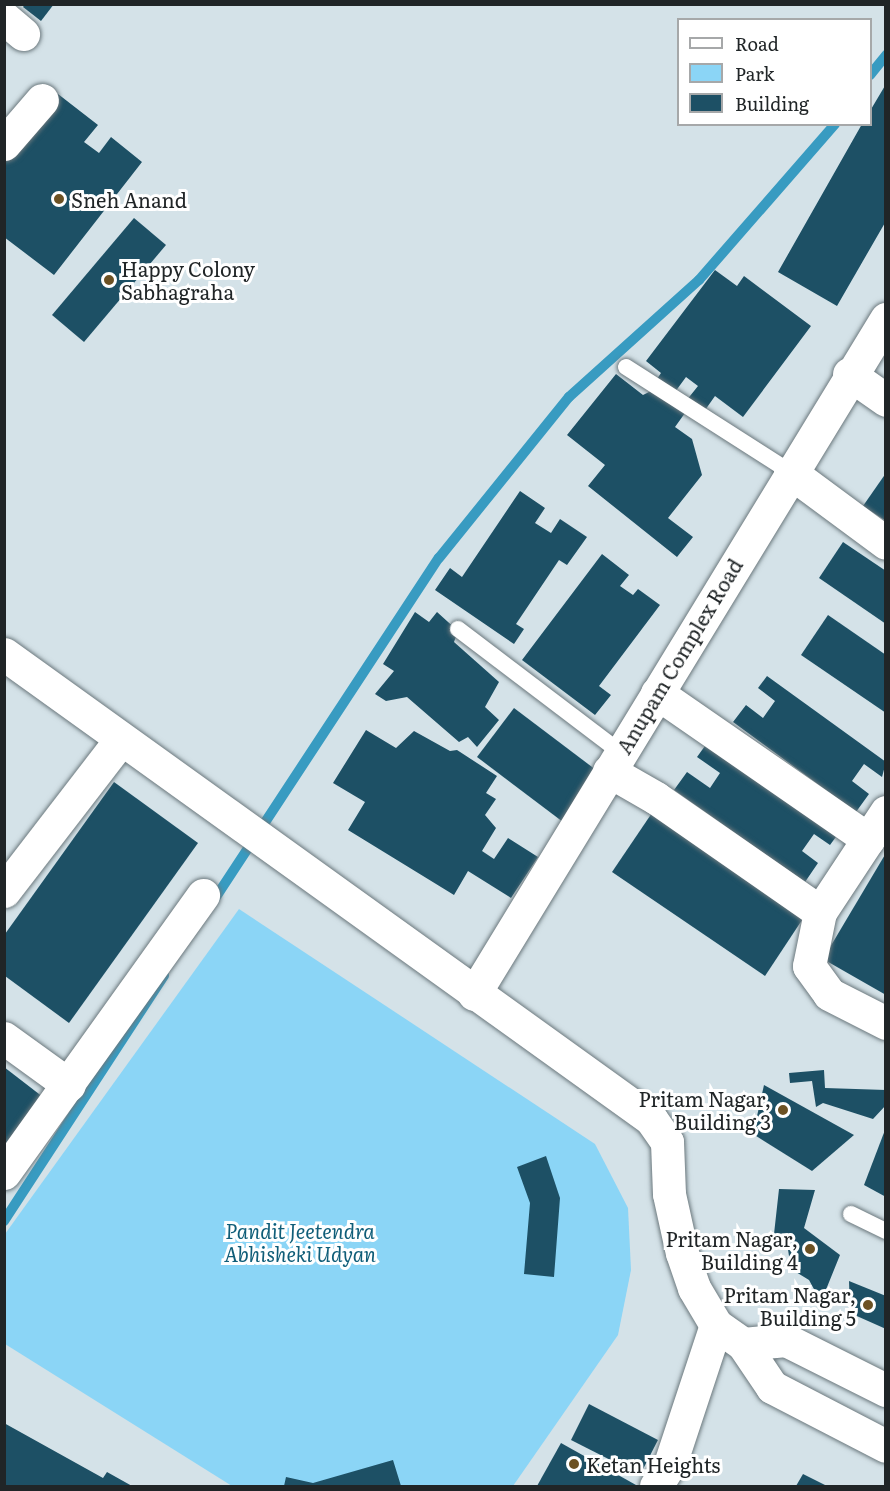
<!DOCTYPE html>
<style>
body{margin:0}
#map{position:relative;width:890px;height:1491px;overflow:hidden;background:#d4e2e8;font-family:Literata,serif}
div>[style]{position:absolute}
.green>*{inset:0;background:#8bd5f6}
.stream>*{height:10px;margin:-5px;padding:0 5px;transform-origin:5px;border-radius:5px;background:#389bc1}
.building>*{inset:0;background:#1d5065}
.roads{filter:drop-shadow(0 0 2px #6b787d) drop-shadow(0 0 2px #6b787d)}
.service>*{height:16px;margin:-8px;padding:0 8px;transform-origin:8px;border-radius:8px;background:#fff}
.minor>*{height:33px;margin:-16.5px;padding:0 16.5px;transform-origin:16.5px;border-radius:16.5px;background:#fff}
.tertiary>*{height:33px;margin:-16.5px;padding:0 16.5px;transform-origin:16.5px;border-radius:16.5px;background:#fff}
.dots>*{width:16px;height:16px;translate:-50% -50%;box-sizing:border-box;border:3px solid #fff;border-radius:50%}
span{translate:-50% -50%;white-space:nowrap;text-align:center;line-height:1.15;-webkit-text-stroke:6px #fff;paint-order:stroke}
.poi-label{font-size:20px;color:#202527}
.left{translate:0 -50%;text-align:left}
.right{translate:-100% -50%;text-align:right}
.street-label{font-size:20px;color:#202527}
.park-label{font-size:20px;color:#0f5d78;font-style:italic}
.frame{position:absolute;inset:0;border:6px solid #202527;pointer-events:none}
.legend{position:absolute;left:677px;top:18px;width:195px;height:108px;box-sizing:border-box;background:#fff;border:2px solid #a6a8a9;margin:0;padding:8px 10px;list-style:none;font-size:18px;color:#202527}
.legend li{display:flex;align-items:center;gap:12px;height:30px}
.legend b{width:30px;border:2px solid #a6a8a9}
</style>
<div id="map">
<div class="green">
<i style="clip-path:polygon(239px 909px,595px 1144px,628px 1208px,631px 1270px,618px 1335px,513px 1486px,232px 1486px,5px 1344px,5px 1234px)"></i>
</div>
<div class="stream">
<i style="left:870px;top:75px;width:26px;rotate:-51deg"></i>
<i style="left:212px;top:903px;width:413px;rotate:-56.7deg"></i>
<i style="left:439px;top:558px;width:207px;rotate:-51.1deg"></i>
<i style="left:569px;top:397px;width:175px;rotate:-42deg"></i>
<i style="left:699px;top:280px;width:207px;rotate:-48.9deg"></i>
<i style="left:4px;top:1221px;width:293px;rotate:-56.9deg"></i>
</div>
<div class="building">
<i style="clip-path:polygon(25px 4px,54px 4px,41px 21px,23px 7px)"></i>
<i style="clip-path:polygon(886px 84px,886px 221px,837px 306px,778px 272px,862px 124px,870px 124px,870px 111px)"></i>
<i style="clip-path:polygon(58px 94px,98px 125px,84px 142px,99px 153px,111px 137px,142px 162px,54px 275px,4px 237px,4px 162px)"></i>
<i style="clip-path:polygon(134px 218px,166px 245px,84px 342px,52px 315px)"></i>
<i style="clip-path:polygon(715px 270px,737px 286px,744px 276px,811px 326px,743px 417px,715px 396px,703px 413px,686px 401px,698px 386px,686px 377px,675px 392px,657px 379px,661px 373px,646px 361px)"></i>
<i style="clip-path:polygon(616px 374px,643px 395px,651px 391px,685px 413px,675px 427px,692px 439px,702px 475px,668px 518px,693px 537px,677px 557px,588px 486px,605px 465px,567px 435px)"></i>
<i style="clip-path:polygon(886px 473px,886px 521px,863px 506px)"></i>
<i style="clip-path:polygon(520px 491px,545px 508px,535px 523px,551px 533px,560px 519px,587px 537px,567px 565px,559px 560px,516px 624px,524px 629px,514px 644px,435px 590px,450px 568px,462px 577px)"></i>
<i style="clip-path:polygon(843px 542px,886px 571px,886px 624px,819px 578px)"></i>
<i style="clip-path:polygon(602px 554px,629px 575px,620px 586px,633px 595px,638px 589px,660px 605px,599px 686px,611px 695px,595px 715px,522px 660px)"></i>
<i style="clip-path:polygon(415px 612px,429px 622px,437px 612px,458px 631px,454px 642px,499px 682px,485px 707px,499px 720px,477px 747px,468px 737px,459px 742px,407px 697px,386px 701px,375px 694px,394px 671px,383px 664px)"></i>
<i style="clip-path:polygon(828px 615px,886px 655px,886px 713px,801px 655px)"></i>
<i style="clip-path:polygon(767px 676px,886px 762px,882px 777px,864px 764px,852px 781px,869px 794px,856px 812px,733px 722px,746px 705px,763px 718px,775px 701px,758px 688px)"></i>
<i style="clip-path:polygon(514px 708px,600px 773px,563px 822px,477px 757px)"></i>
<i style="clip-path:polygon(366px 730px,396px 748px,414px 731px,450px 751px,457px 750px,497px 776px,486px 793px,496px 799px,485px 815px,496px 828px,482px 851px,494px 859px,508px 838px,538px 857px,511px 898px,468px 871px,454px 895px,348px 830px,365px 802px,333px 783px)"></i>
<i style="clip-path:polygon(710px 739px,841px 830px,830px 845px,814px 834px,802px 851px,818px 863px,805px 882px,674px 790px,687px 772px,710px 788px,720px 773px,697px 757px)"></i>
<i style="clip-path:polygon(114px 782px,198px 843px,69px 1023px,5px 976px,5px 934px)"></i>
<i style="clip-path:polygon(656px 807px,808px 911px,765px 976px,612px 872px)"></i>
<i style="clip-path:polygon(886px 853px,886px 995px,823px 959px)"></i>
<i style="clip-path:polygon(4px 1067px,52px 1104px,4px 1166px)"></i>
<i style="clip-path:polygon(824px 1070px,825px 1088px,886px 1090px,886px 1105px,873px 1119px,823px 1103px,816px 1107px,812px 1081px,790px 1083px,789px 1073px)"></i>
<i style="clip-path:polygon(764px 1085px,854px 1135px,812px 1171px,753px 1134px)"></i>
<i style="clip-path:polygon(885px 1130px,886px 1130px,886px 1197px,864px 1185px)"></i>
<i style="clip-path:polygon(546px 1156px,560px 1198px,554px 1277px,524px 1274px,530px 1203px,517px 1167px)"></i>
<i style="clip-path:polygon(779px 1189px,815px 1190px,804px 1228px,840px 1255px,821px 1302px,809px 1280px,791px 1269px,787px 1243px,774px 1234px)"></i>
<i style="clip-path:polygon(849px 1281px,886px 1296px,886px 1329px,850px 1313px)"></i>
<i style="clip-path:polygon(589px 1404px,658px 1440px,640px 1475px,571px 1440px)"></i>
<i style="clip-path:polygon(4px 1423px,103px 1478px,107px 1472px,132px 1486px,4px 1486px)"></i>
<i style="clip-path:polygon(561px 1443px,636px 1485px,635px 1486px,537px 1486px)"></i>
<i style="clip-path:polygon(393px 1460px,401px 1486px,284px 1486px,286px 1477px,313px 1483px)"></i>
<i style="clip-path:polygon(803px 1474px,827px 1486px,796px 1486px)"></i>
</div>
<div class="roads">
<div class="service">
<i style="left:626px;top:367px;width:195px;rotate:32.6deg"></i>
<i style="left:458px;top:629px;width:203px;rotate:37.2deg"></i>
<i style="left:851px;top:1214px;width:39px;rotate:26deg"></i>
</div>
<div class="minor">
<i style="left:4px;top:18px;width:25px;rotate:40deg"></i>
<i style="left:4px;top:144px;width:58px;rotate:-49.2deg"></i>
<i style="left:849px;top:374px;width:45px;rotate:35.1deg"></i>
<i style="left:790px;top:472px;width:119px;rotate:36.5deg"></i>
<i style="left:657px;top:693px;width:257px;rotate:34.7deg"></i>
<i style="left:609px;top:771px;width:54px;rotate:29.9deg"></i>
<i style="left:656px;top:798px;width:200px;rotate:34.8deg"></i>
<i style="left:886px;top:812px;width:120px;rotate:123.4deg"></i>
<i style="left:820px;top:912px;width:55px;rotate:101.5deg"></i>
<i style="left:809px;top:966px;width:34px;rotate:54deg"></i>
<i style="left:829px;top:994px;width:64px;rotate:27deg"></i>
<i style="left:4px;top:891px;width:192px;rotate:-52.4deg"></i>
<i style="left:474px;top:994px;width:791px;rotate:-58.6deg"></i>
<i style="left:4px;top:1038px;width:80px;rotate:35.9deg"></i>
<i style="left:4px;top:1173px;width:342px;rotate:-54.4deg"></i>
<i style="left:656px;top:1486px;width:26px;rotate:-58deg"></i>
<i style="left:670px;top:1464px;width:146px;rotate:-71.7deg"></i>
</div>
<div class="tertiary">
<i style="left:4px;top:654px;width:797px;rotate:35.7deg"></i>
<i style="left:651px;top:1119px;width:28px;rotate:55deg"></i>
<i style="left:667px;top:1142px;width:52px;rotate:87.8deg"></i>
<i style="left:669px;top:1194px;width:60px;rotate:77.6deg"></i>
<i style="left:682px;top:1253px;width:37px;rotate:71deg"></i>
<i style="left:694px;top:1288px;width:43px;rotate:59.3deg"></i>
<i style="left:716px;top:1325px;width:33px;rotate:35deg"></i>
<i style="left:743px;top:1344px;width:52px;rotate:56deg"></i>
<i style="left:772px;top:1387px;width:128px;rotate:27.4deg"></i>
<i style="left:743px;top:1344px;width:43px;rotate:-5.3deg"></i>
<i style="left:786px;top:1340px;width:112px;rotate:26.6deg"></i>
</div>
</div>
<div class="dots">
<i style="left:59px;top:199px;background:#6c5123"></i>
<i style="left:109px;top:280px;background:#6c5123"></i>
<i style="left:783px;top:1110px;background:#6c5123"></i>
<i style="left:810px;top:1249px;background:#6c5123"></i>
<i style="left:868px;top:1305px;background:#6c5123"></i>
<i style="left:574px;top:1464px;background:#6c5123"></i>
</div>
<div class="poi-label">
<span class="left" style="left:71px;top:199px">Sneh Anand</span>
<span class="left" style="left:121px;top:280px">Happy Colony<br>Sabhagraha</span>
<span class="right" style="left:771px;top:1110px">Pritam Nagar,<br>Building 3</span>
<span class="right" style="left:798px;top:1250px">Pritam Nagar,<br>Building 4</span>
<span class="right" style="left:856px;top:1306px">Pritam Nagar,<br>Building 5</span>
<span class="left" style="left:586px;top:1464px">Ketan Heights</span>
</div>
<div class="street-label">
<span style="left:679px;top:656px;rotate:-59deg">Anupam Complex Road</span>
</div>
<div class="park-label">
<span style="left:300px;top:1242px">Pandit Jeetendra<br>Abhisheki Udyan</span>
</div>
<div class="frame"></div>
<ul class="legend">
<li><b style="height:8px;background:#fff"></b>Road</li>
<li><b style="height:16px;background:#8bd5f6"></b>Park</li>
<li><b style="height:16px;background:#1d5065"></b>Building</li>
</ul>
</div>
